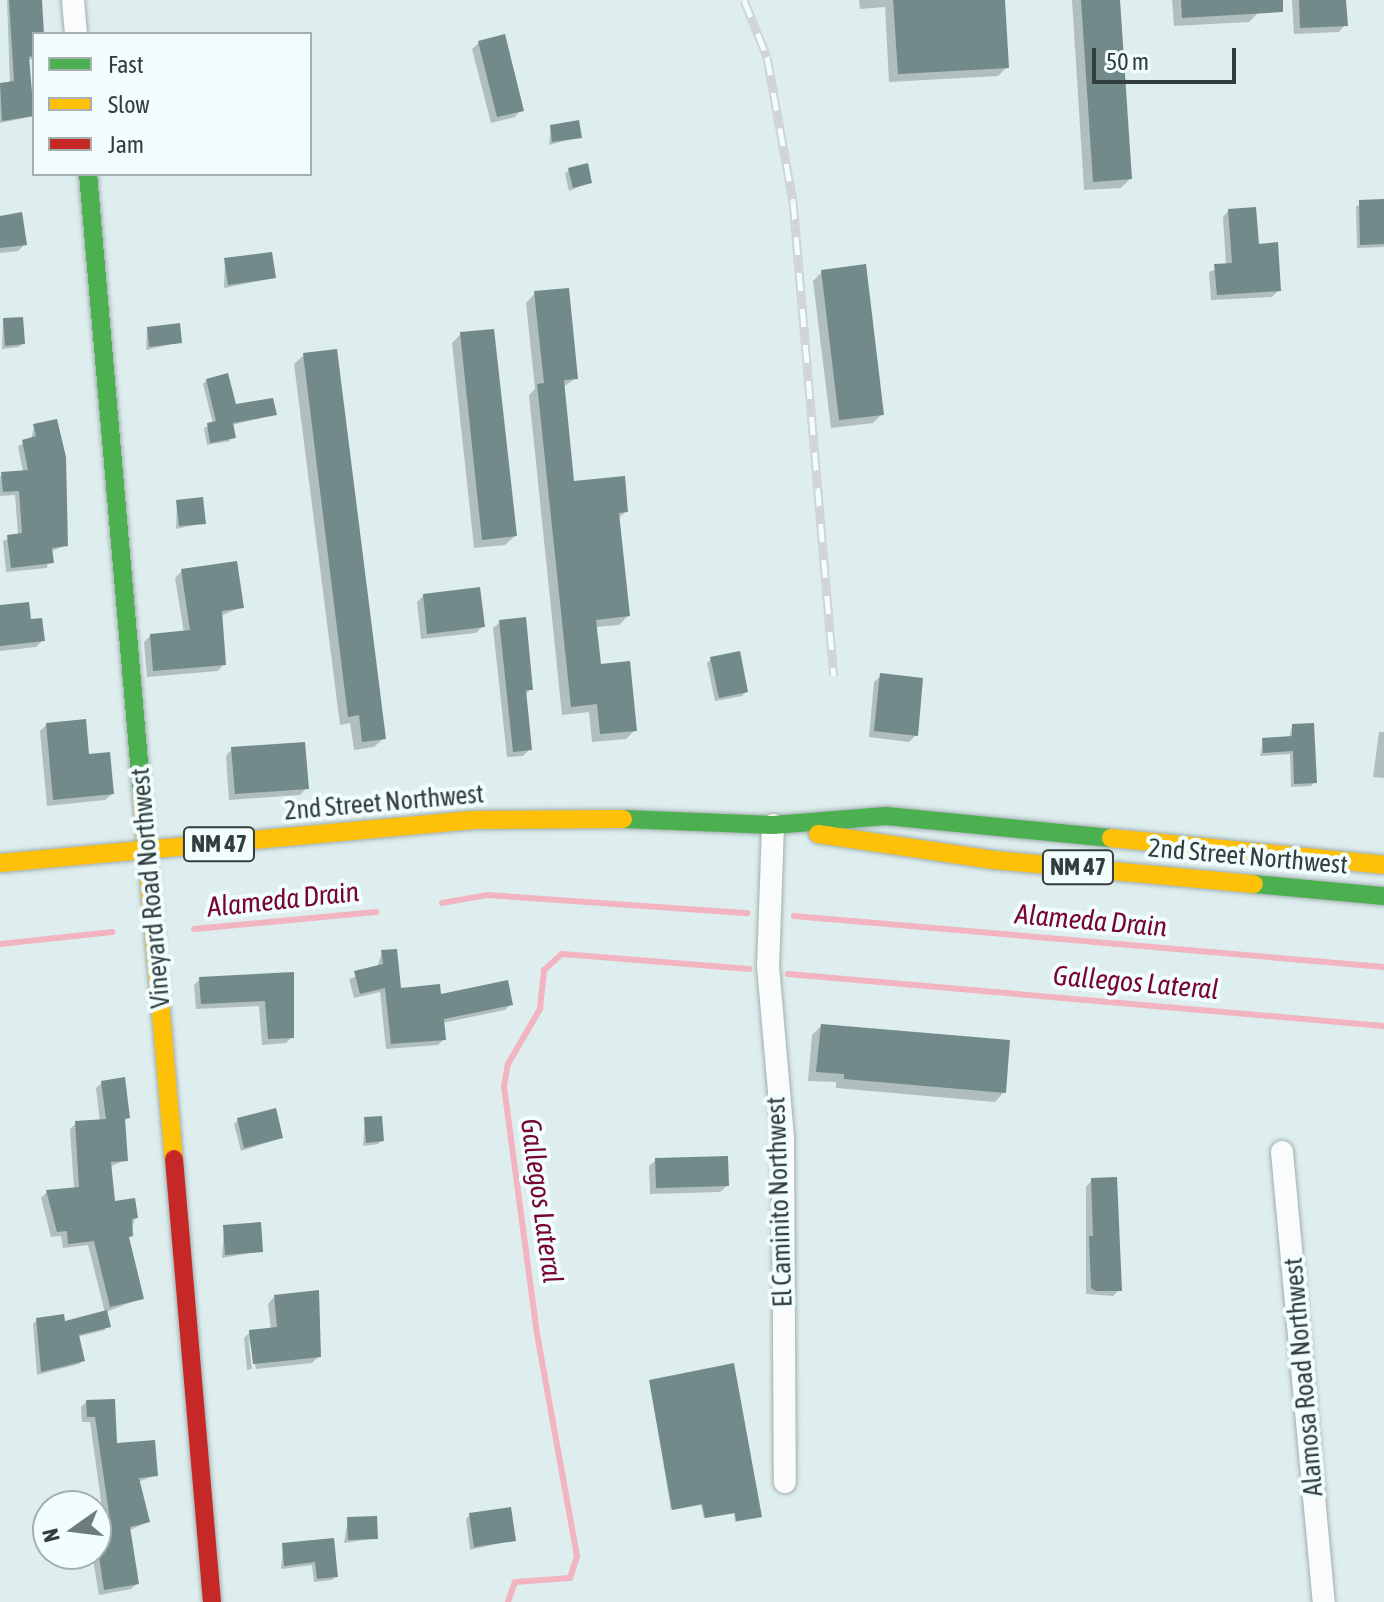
<!DOCTYPE html>
<style>
body{margin:0}
#map{position:relative;width:1384px;height:1602px;overflow:hidden;background:#deeeee;font-family:"Asap Condensed",sans-serif}
div>[style]{position:absolute}
.shadow>*{inset:0;background:#0003}
.stream>*{height:6px;margin:-3px;padding:0 3px;transform-origin:3px;border-radius:3px;background:#f1b4c0}
.building>*{inset:0;background:#738a8a}
.roads{filter:drop-shadow(0 0 2px #a2aeae) drop-shadow(0 0 2px #a2aeae)}
.street>*{height:22px;margin:-11px;padding:0 11px;transform-origin:11px;border-radius:11px;background:#fafcfc}
.fast>*{height:18px;margin:-9px;padding:0 9px;transform-origin:9px;border-radius:9px;background:#4caf50}
.slow>*{height:18px;margin:-9px;padding:0 9px;transform-origin:9px;border-radius:9px;background:#ffc107}
.jam>*{height:18px;margin:-9px;padding:0 9px;transform-origin:9px;border-radius:9px;background:#c62828}
.rail>*{height:9px;margin-top:-4.5px;transform-origin:0;background:repeating-linear-gradient(90deg,#f2fefe 0 18px,#d0d4d4 0 36px);box-sizing:border-box;border-block:2px solid #d0d4d4}
span{translate:-50% -50%;white-space:nowrap;text-align:center;line-height:1.15;-webkit-text-stroke:8px #f2fefe;paint-order:stroke}
.shield-label span{padding:2px 6px;background:#f2fefe;border:2px solid;border-radius:6px;-webkit-text-stroke-width:0}
.shield-label{font-size:24px;color:#323e3e;font-weight:700}
.street-label{font-size:26px;color:#323e3e}
.water-label{font-size:28px;color:#780531;font-style:italic}
.legend{position:absolute;left:32px;top:32px;width:280px;height:144px;box-sizing:border-box;background:#f2fefe;border:2px solid #a5b1b1;margin:0;padding:10px 14px;list-style:none;font-size:24px;color:#323e3e}
.legend li{display:flex;align-items:center;gap:16px;height:40px}
.legend b{width:40px;border:2px solid #a5b1b1}
.north{position:absolute;left:32px;top:1490px;width:80px;height:80px;box-sizing:border-box;background:#f2fefe;border:2px solid #a5b1b1;border-radius:50%;rotate:256deg;font-size:22px;font-weight:700;line-height:32px;text-align:center;color:#323e3e}
.north::after{content:'';display:block;margin:auto;width:28px;height:36px;background:#6e7c7c;clip-path:polygon(50% 0,100% 100%,50% 72%,0 100%)}
.scale{position:absolute;left:1092px;top:48px;width:144px;height:36px;box-sizing:border-box;border:4px solid #323e3e;border-top:0;padding-left:10px;font-size:24px;line-height:28px;white-space:nowrap;color:#323e3e;-webkit-text-stroke:6px #f2fefe;paint-order:stroke}
</style>
<div id="map">
<div class="shadow">
<i style="clip-path:polygon(7px 0,40px 0,42px 34px,34px 34px,34px 59px,27px 60px,34px 116px,0 123px,0 85px,10px 84px)"></i>
<i style="clip-path:polygon(859px 0,1003px 0,1007px 67px,998px 76px,889px 82px,885px 7px,860px 9px)"></i>
<i style="clip-path:polygon(1072px 0,1118px 0,1130px 179px,1121px 188px,1084px 190px)"></i>
<i style="clip-path:polygon(1172px 0,1257px 0,1258px 13px,1249px 22px,1174px 26px)"></i>
<i style="clip-path:polygon(1292px 0,1344px 0,1345px 25px,1339px 32px,1294px 34px)"></i>
<i style="clip-path:polygon(479px 43px,521px 110px,515px 117px,491px 123px,472px 49px)"></i>
<i style="clip-path:polygon(551px 127px,579px 137px,549px 145px)"></i>
<i style="clip-path:polygon(569px 170px,590px 182px,569px 191px,565px 174px)"></i>
<i style="clip-path:polygon(1384px 201px,1384px 247px,1357px 248px,1356px 206px)"></i>
<i style="clip-path:polygon(1229px 210px,1257px 246px,1279px 290px,1272px 297px,1211px 300px,1209px 272px,1226px 265px,1223px 217px)"></i>
<i style="clip-path:polygon(0 218px,25px 244px,18px 251px,0 253px)"></i>
<i style="clip-path:polygon(225px 260px,274px 278px,224px 288px)"></i>
<i style="clip-path:polygon(822px 272px,882px 414px,873px 423px,831px 428px,813px 281px)"></i>
<i style="clip-path:polygon(535px 293px,576px 378px,562px 388px,572px 483px,626px 511px,618px 519px,628px 616px,619px 625px,595px 627px,599px 666px,635px 730px,626px 739px,592px 742px,589px 712px,562px 715px,529px 395px,535px 389px,526px 303px)"></i>
<i style="clip-path:polygon(3px 320px,23px 343px,19px 347px,2px 349px)"></i>
<i style="clip-path:polygon(147px 329px,180px 342px,146px 350px)"></i>
<i style="clip-path:polygon(461px 334px,515px 536px,505px 545px,474px 548px,452px 343px)"></i>
<i style="clip-path:polygon(304px 355px,384px 738px,374px 747px,354px 750px,350px 723px,340px 725px,294px 364px)"></i>
<i style="clip-path:polygon(207px 380px,234px 406px,274px 415px,232px 425px,230px 441px,207px 445px,204px 428px,213px 424px,203px 384px)"></i>
<i style="clip-path:polygon(34px 426px,66px 545px,50px 552px,47px 568px,6px 572px,3px 541px,18px 535px,15px 495px,0 496px,0 476px,23px 472px,18px 446px,31px 440px)"></i>
<i style="clip-path:polygon(177px 502px,204px 523px,176px 529px)"></i>
<i style="clip-path:polygon(182px 571px,242px 607px,220px 616px,224px 664px,218px 671px,147px 677px,144px 642px,151px 635px,184px 633px,175px 578px)"></i>
<i style="clip-path:polygon(423px 596px,483px 626px,476px 633px,421px 639px,417px 602px)"></i>
<i style="clip-path:polygon(0 607px,29px 622px,43px 640px,36px 647px,0 651px)"></i>
<i style="clip-path:polygon(500px 622px,531px 689px,524px 696px,530px 749px,523px 756px,507px 757px,493px 628px)"></i>
<i style="clip-path:polygon(711px 659px,746px 692px,742px 696px,715px 701px,707px 663px)"></i>
<i style="clip-path:polygon(881px 676px,916px 735px,909px 742px,869px 737px,874px 682px)"></i>
<i style="clip-path:polygon(46px 725px,87px 756px,112px 794px,105px 800px,47px 806px,40px 731px)"></i>
<i style="clip-path:polygon(1292px 726px,1315px 782px,1311px 786px,1291px 787px,1290px 754px,1260px 756px,1263px 740px,1289px 738px)"></i>
<i style="clip-path:polygon(1379px 732px,1384px 732px,1384px 778px,1373px 777px)"></i>
<i style="clip-path:polygon(232px 749px,306px 788px,300px 795px,229px 800px,226px 756px)"></i>
<i style="clip-path:polygon(382px 952px,399px 991px,511px 1004px,505px 1010px,442px 1023px,444px 1039px,438px 1045px,386px 1049px,380px 992px,354px 998px,349px 979px,377px 968px)"></i>
<i style="clip-path:polygon(292px 974px,292px 1037px,286px 1043px,262px 1045px,259px 1006px,196px 1009px,194px 985px,200px 979px)"></i>
<i style="clip-path:polygon(821px 1026px,1004px 1092px,995px 1102px,836px 1088px,836px 1082px,808px 1081px,812px 1035px)"></i>
<i style="clip-path:polygon(102px 1083px,128px 1117px,123px 1122px,126px 1160px,109px 1167px,114px 1203px,136px 1217px,127px 1239px,142px 1298px,106px 1312px,105px 1330px,77px 1337px,83px 1360px,79px 1364px,37px 1375px,33px 1324px,37px 1320px,63px 1323px,105px 1313px,88px 1245px,63px 1248px,61px 1236px,51px 1237px,41px 1198px,47px 1192px,74px 1189px,70px 1129px,76px 1123px,100px 1122px,96px 1088px)"></i>
<i style="clip-path:polygon(365px 1119px,382px 1140px,378px 1144px,363px 1146px)"></i>
<i style="clip-path:polygon(238px 1120px,281px 1138px,241px 1151px,234px 1124px)"></i>
<i style="clip-path:polygon(656px 1160px,727px 1186px,720px 1192px,650px 1194px,649px 1166px)"></i>
<i style="clip-path:polygon(1092px 1180px,1119px 1290px,1113px 1296px,1086px 1294px,1086px 1187px)"></i>
<i style="clip-path:polygon(224px 1227px,261px 1251px,222px 1258px)"></i>
<i style="clip-path:polygon(274px 1297px,319px 1356px,312px 1363px,256px 1369px,248px 1335px,252px 1369px,247px 1370px,244px 1338px,250px 1332px,271px 1330px,268px 1304px)"></i>
<i style="clip-path:polygon(650px 1382px,760px 1516px,758px 1518px,735px 1522px,734px 1513px,704px 1518px,701px 1505px,671px 1510px)"></i>
<i style="clip-path:polygon(87px 1401px,115px 1445px,156px 1475px,138px 1482px,148px 1522px,128px 1531px,137px 1584px,131px 1589px,99px 1595px,92px 1554px,96px 1539px,106px 1537px,90px 1422px,82px 1422px,81px 1407px)"></i>
<i style="clip-path:polygon(470px 1515px,513px 1540px,470px 1550px,466px 1519px)"></i>
<i style="clip-path:polygon(348px 1519px,376px 1538px,344px 1543px)"></i>
<i style="clip-path:polygon(332px 1540px,336px 1576px,332px 1580px,314px 1582px,312px 1565px,281px 1569px,283px 1545px)"></i>
</div>
<div class="stream">
<i style="left:442px;top:903px;width:47px;rotate:-9.9deg"></i>
<i style="left:488px;top:895px;width:260px;rotate:4deg"></i>
<i style="left:794px;top:916px;width:592px;rotate:4.94deg"></i>
<i style="left:194px;top:929px;width:183px;rotate:-5.3deg"></i>
<i style="left:0;top:944px;width:113px;rotate:-6.1deg"></i>
<i style="left:788px;top:974px;width:598px;rotate:4.99deg"></i>
<i style="left:508px;top:1602px;width:21px;rotate:-71deg"></i>
<i style="left:515px;top:1582px;width:55px;rotate:-4.2deg"></i>
<i style="left:570px;top:1578px;width:23px;rotate:-72deg"></i>
<i style="left:577px;top:1556px;width:226px;rotate:-100.2deg"></i>
<i style="left:537px;top:1334px;width:250px;rotate:-97.6deg"></i>
<i style="left:504px;top:1086px;width:22px;rotate:-80deg"></i>
<i style="left:508px;top:1064px;width:64px;rotate:-59.8deg"></i>
<i style="left:540px;top:1009px;width:39px;rotate:-84deg"></i>
<i style="left:544px;top:970px;width:24px;rotate:-42deg"></i>
<i style="left:562px;top:954px;width:188px;rotate:4.6deg"></i>
</div>
<div class="building">
<i style="clip-path:polygon(9px 0,42px 0,44px 34px,34px 34px,34px 56px,29px 57px,34px 116px,2px 121px,0 83px,14px 81px)"></i>
<i style="clip-path:polygon(893px 0,1005px 0,1009px 68px,898px 74px)"></i>
<i style="clip-path:polygon(1081px 0,1120px 0,1132px 179px,1093px 182px)"></i>
<i style="clip-path:polygon(1181px 0,1283px 0,1283px 12px,1182px 18px)"></i>
<i style="clip-path:polygon(1299px 0,1346px 0,1348px 26px,1300px 28px)"></i>
<i style="clip-path:polygon(505px 34px,524px 111px,497px 117px,478px 41px)"></i>
<i style="clip-path:polygon(579px 120px,582px 138px,552px 142px,550px 125px)"></i>
<i style="clip-path:polygon(588px 163px,592px 183px,573px 188px,568px 168px)"></i>
<i style="clip-path:polygon(1384px 199px,1384px 244px,1360px 245px,1359px 200px)"></i>
<i style="clip-path:polygon(1256px 207px,1259px 244px,1278px 242px,1281px 291px,1217px 295px,1214px 264px,1232px 263px,1228px 209px)"></i>
<i style="clip-path:polygon(22px 212px,27px 245px,0 248px,0 216px)"></i>
<i style="clip-path:polygon(272px 252px,276px 278px,228px 285px,224px 258px)"></i>
<i style="clip-path:polygon(866px 264px,884px 415px,839px 420px,821px 270px)"></i>
<i style="clip-path:polygon(569px 288px,578px 379px,564px 380px,574px 481px,625px 476px,628px 512px,619px 513px,630px 616px,596px 620px,601px 664px,630px 661px,637px 731px,600px 734px,597px 704px,571px 707px,537px 384px,544px 383px,534px 291px)"></i>
<i style="clip-path:polygon(23px 317px,25px 344px,5px 346px,3px 318px)"></i>
<i style="clip-path:polygon(180px 323px,182px 343px,149px 347px,147px 327px)"></i>
<i style="clip-path:polygon(494px 329px,517px 536px,482px 540px,460px 332px)"></i>
<i style="clip-path:polygon(337px 349px,386px 739px,362px 742px,359px 715px,348px 717px,303px 353px)"></i>
<i style="clip-path:polygon(228px 373px,236px 404px,273px 398px,277px 415px,233px 423px,236px 438px,210px 443px,207px 423px,216px 421px,206px 379px)"></i>
<i style="clip-path:polygon(57px 419px,66px 457px,68px 546px,52px 548px,54px 563px,11px 568px,7px 535px,22px 533px,19px 491px,3px 492px,1px 472px,28px 470px,22px 440px,36px 436px,33px 424px)"></i>
<i style="clip-path:polygon(203px 497px,206px 524px,179px 526px,176px 500px)"></i>
<i style="clip-path:polygon(237px 561px,244px 608px,222px 611px,226px 665px,153px 671px,150px 634px,190px 630px,181px 569px)"></i>
<i style="clip-path:polygon(480px 587px,485px 627px,427px 634px,423px 594px)"></i>
<i style="clip-path:polygon(29px 602px,31px 619px,42px 618px,45px 641px,0 646px,0 605px)"></i>
<i style="clip-path:polygon(526px 617px,533px 690px,526px 690px,532px 750px,513px 752px,499px 620px)"></i>
<i style="clip-path:polygon(740px 651px,748px 692px,719px 698px,710px 657px)"></i>
<i style="clip-path:polygon(880px 673px,923px 678px,918px 736px,874px 731px)"></i>
<i style="clip-path:polygon(86px 719px,89px 754px,110px 752px,114px 794px,53px 800px,46px 723px)"></i>
<i style="clip-path:polygon(1314px 723px,1317px 783px,1294px 784px,1293px 751px,1263px 753px,1262px 738px,1292px 736px,1292px 724px)"></i>
<i style="clip-path:polygon(305px 742px,309px 789px,235px 794px,231px 747px)"></i>
<i style="clip-path:polygon(397px 949px,401px 988px,440px 984px,441px 994px,508px 980px,513px 1005px,444px 1019px,446px 1040px,391px 1044px,385px 988px,360px 994px,354px 971px,383px 964px,381px 950px)"></i>
<i style="clip-path:polygon(294px 972px,294px 1038px,268px 1039px,265px 1001px,201px 1004px,199px 977px)"></i>
<i style="clip-path:polygon(821px 1024px,1010px 1040px,1006px 1093px,844px 1079px,844px 1074px,816px 1072px)"></i>
<i style="clip-path:polygon(125px 1077px,130px 1118px,125px 1119px,128px 1161px,111px 1162px,115px 1201px,135px 1198px,138px 1218px,132px 1219px,133px 1236px,129px 1237px,144px 1299px,110px 1307px,94px 1241px,68px 1244px,67px 1231px,57px 1232px,46px 1190px,79px 1187px,75px 1121px,106px 1119px,101px 1081px)"></i>
<i style="clip-path:polygon(276px 1108px,283px 1138px,244px 1148px,237px 1118px)"></i>
<i style="clip-path:polygon(382px 1116px,384px 1141px,366px 1143px,364px 1117px)"></i>
<i style="clip-path:polygon(728px 1156px,729px 1186px,656px 1188px,655px 1158px)"></i>
<i style="clip-path:polygon(1117px 1177px,1122px 1291px,1096px 1291px,1091px 1288px,1089px 1236px,1093px 1236px,1091px 1178px)"></i>
<i style="clip-path:polygon(261px 1222px,263px 1252px,225px 1255px,223px 1225px)"></i>
<i style="clip-path:polygon(319px 1290px,321px 1357px,253px 1364px,249px 1330px,277px 1327px,274px 1295px)"></i>
<i style="clip-path:polygon(107px 1310px,111px 1327px,79px 1335px,85px 1361px,41px 1372px,36px 1318px,64px 1314px,65px 1321px)"></i>
<i style="clip-path:polygon(734px 1363px,762px 1517px,736px 1521px,735px 1513px,705px 1518px,702px 1504px,672px 1510px,649px 1380px)"></i>
<i style="clip-path:polygon(115px 1399px,117px 1443px,155px 1440px,158px 1476px,139px 1478px,150px 1522px,130px 1527px,139px 1584px,104px 1590px,96px 1537px,112px 1534px,95px 1417px,87px 1417px,86px 1400px)"></i>
<i style="clip-path:polygon(511px 1507px,516px 1541px,474px 1547px,469px 1513px)"></i>
<i style="clip-path:polygon(377px 1516px,378px 1539px,348px 1540px,347px 1517px)"></i>
<i style="clip-path:polygon(334px 1538px,338px 1577px,317px 1579px,315px 1562px,284px 1566px,282px 1543px)"></i>
</div>
<div class="roads">
<div class="street">
<i style="left:73px;top:0;width:34px;rotate:85deg"></i>
<i style="left:773px;top:825px;width:141px;rotate:92deg"></i>
<i style="left:768px;top:966px;width:173px;rotate:85deg"></i>
<i style="left:783px;top:1138px;width:344px;rotate:89.7deg"></i>
<i style="left:1282px;top:1152px;width:452px;rotate:84.7deg"></i>
</div>
<div class="fast">
<i style="left:88px;top:174px;width:624px;rotate:85.04deg"></i>
<i style="left:623px;top:819px;width:150px;rotate:2.3deg"></i>
<i style="left:773px;top:825px;width:113px;rotate:-4.6deg"></i>
<i style="left:886px;top:816px;width:226px;rotate:5.6deg"></i>
<i style="left:1254px;top:884px;width:131px;rotate:5.3deg"></i>
</div>
<div class="slow">
<i style="left:142px;top:796px;width:364px;rotate:85deg"></i>
<i style="left:818px;top:834px;width:178px;rotate:8.4deg"></i>
<i style="left:994px;top:860px;width:261px;rotate:5.3deg"></i>
<i style="left:1111px;top:838px;width:274px;rotate:5.6deg"></i>
<i style="left:0;top:863px;width:475px;rotate:-5.2deg"></i>
<i style="left:473px;top:820px;width:150px;rotate:-0.4deg"></i>
</div>
<div class="jam">
<i style="left:174px;top:1159px;width:445px;rotate:85.1deg"></i>
</div>
</div>
<div class="rail">
<i style="left:744px;top:0;width:61px;rotate:68deg"></i>
<i style="left:767px;top:57px;width:146px;rotate:79.8deg"></i>
<i style="left:793px;top:201px;width:476px;rotate:85.1deg"></i>
</div>
<div class="shield-label">
<span style="left:219px;top:844px">NM 47</span>
<span style="left:1078px;top:867px">NM 47</span>
</div>
<div class="street-label">
<span style="left:384px;top:803px;rotate:-5deg">2nd Street Northwest</span>
<span style="left:1248px;top:857px;rotate:5deg">2nd Street Northwest</span>
<span style="left:151px;top:888px;rotate:-95deg">Vineyard Road Northwest</span>
<span style="left:780px;top:1202px;rotate:-92deg">El Caminito Northwest</span>
<span style="left:1304px;top:1377px;rotate:-95deg">Alamosa Road Northwest</span>
</div>
<div class="water-label">
<span style="left:283px;top:899px;rotate:-6deg">Alameda Drain</span>
<span style="left:1091px;top:920px;rotate:5deg">Alameda Drain</span>
<span style="left:1136px;top:982px;rotate:5deg">Gallegos Lateral</span>
<span style="left:542px;top:1201px;rotate:82deg">Gallegos Lateral</span>
</div>
<ul class="legend">
<li><b style="height:10px;background:#4caf50"></b>Fast</li>
<li><b style="height:10px;background:#ffc107"></b>Slow</li>
<li><b style="height:10px;background:#c62828"></b>Jam</li>
</ul>
<div class="north">N</div>
<div class="scale">50 m</div>
</div>
